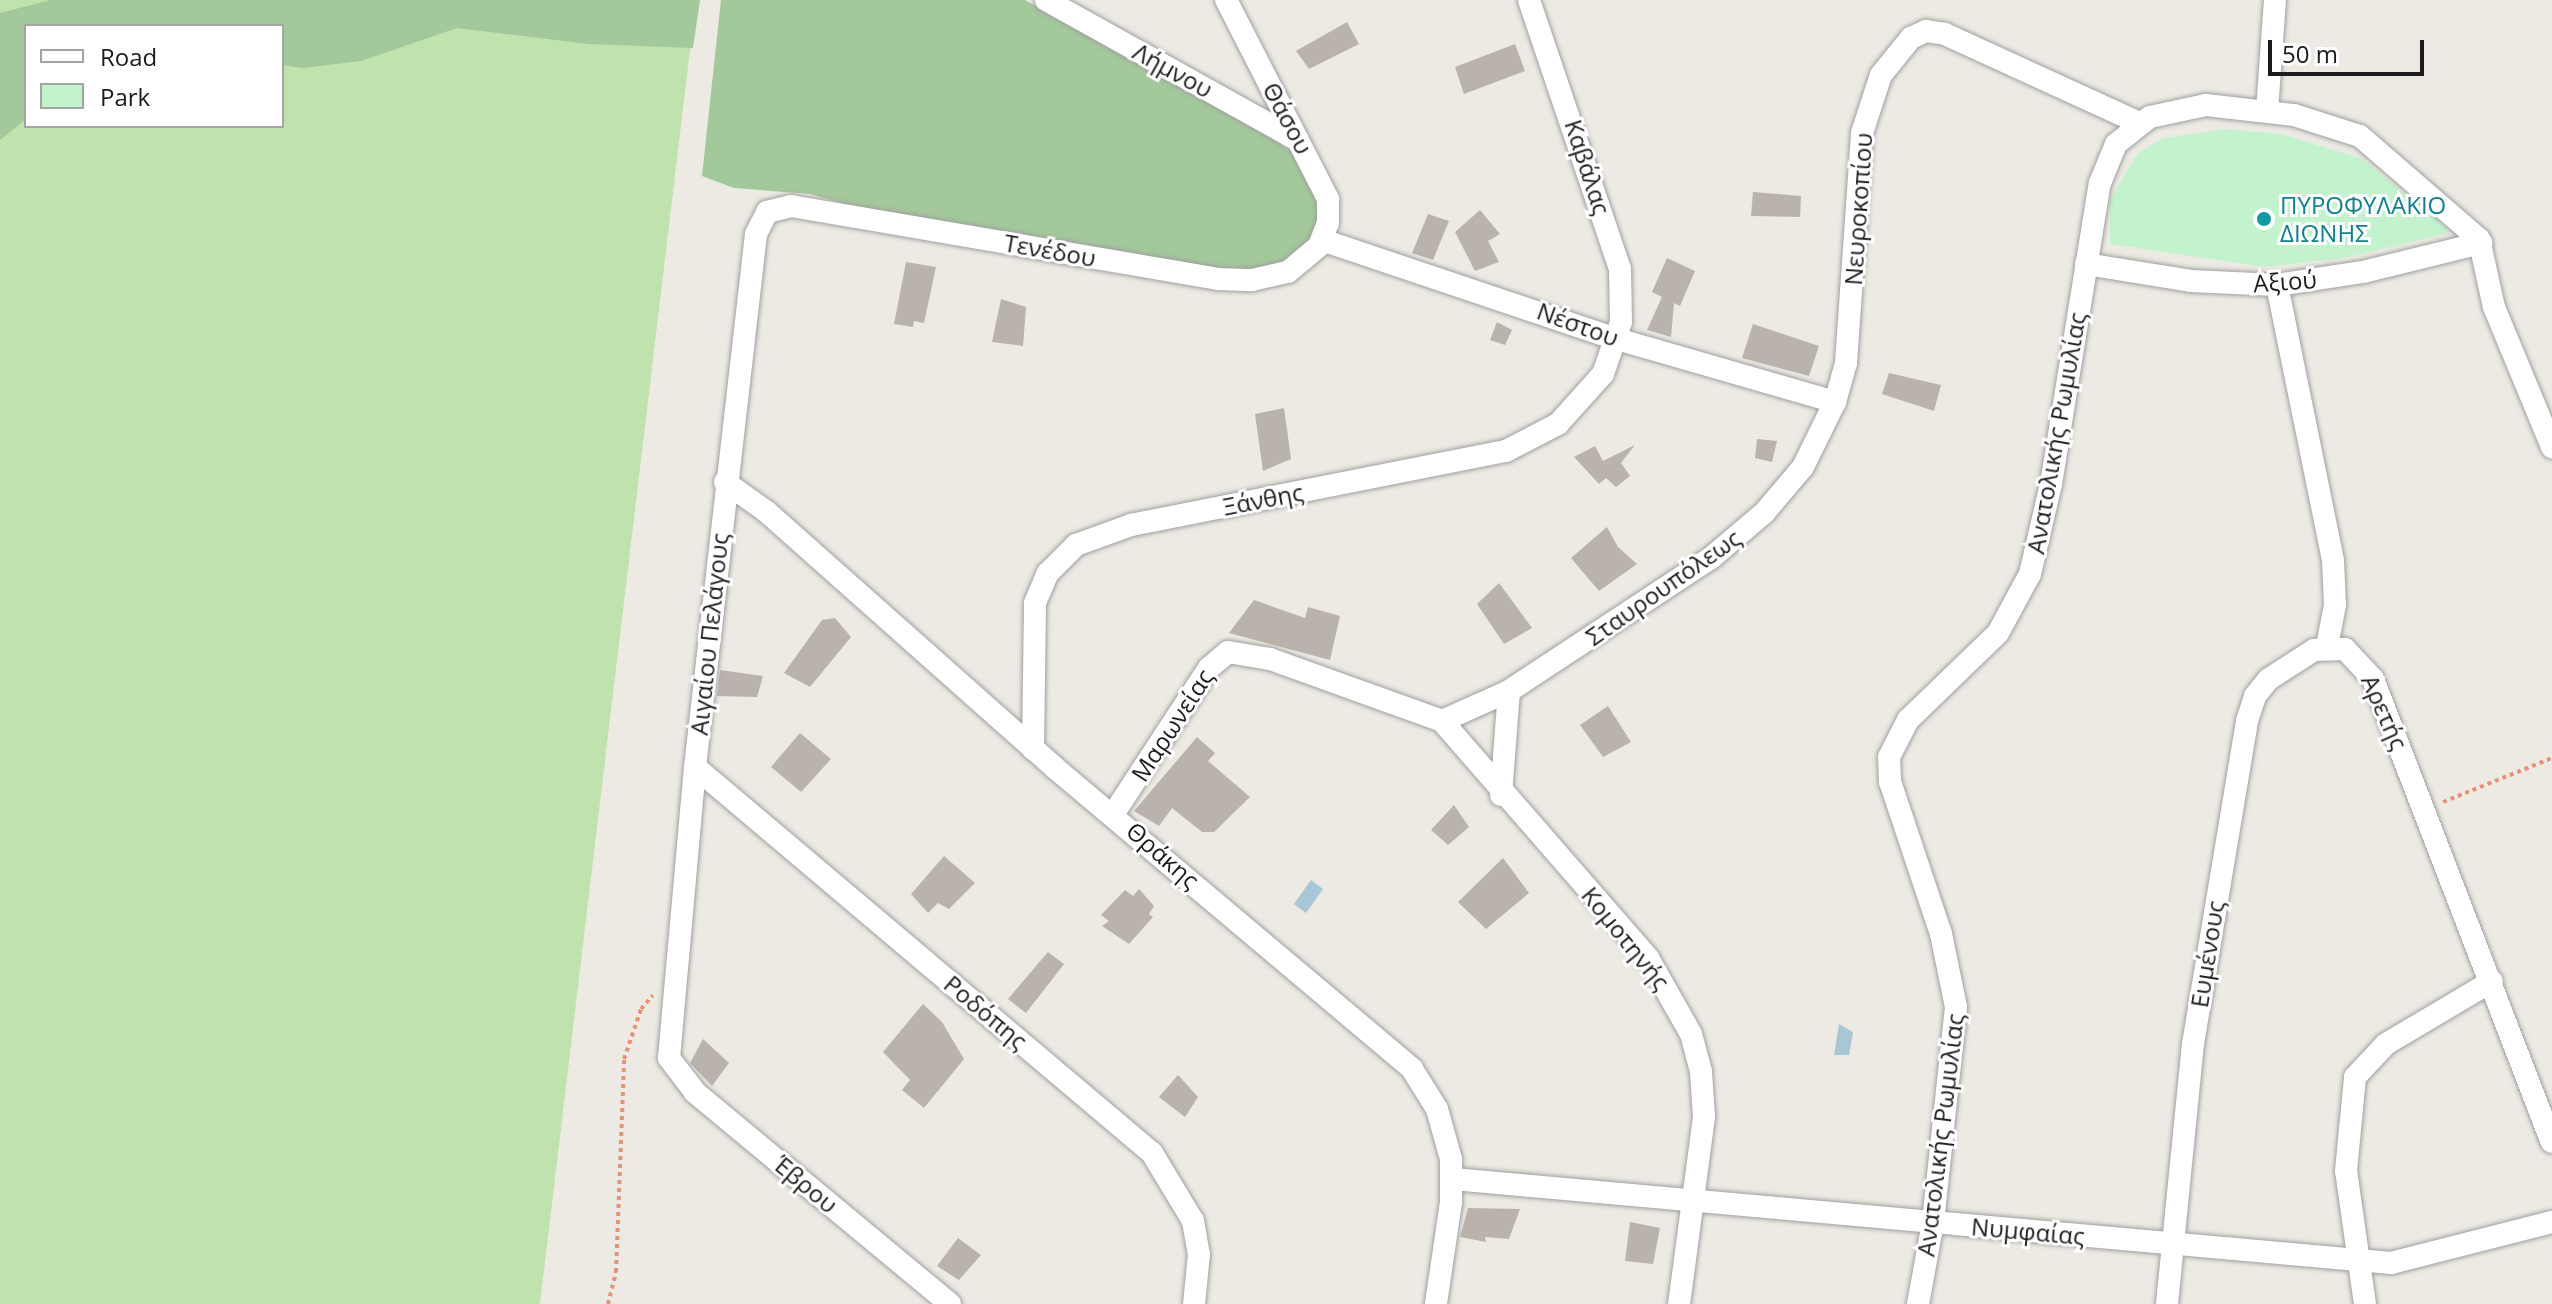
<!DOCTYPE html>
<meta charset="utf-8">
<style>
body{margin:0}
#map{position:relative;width:2552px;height:1304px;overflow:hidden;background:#eceae3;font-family:"Open Sans",sans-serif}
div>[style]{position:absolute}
.grass>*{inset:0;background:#c0e2ad}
.forest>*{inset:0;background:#a3c89b}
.park>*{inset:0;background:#c3f3cd}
.water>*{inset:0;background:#a7c6d6}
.building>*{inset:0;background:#b9b3ac}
.path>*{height:4px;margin-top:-2px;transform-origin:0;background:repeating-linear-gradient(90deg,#eb9075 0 4px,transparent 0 8px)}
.roads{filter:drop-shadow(0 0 2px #a0a0a0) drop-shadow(0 0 2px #a0a0a0)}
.street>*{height:22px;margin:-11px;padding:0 11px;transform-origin:11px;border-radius:11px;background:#fff}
.dots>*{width:22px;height:22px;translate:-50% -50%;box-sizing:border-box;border:4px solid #fff;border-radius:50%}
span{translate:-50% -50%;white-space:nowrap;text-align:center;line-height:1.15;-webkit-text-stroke:6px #fff;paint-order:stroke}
.street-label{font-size:24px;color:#1c1c1c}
.culture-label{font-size:24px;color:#0d838f}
.left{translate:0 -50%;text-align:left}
.legend{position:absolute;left:24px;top:24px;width:260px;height:104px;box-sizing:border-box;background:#fff;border:2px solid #a4a4a4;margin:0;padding:10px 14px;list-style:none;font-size:24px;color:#1c1c1c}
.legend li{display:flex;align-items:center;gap:16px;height:40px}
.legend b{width:40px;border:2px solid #a4a4a4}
.scale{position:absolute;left:2268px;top:40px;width:156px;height:36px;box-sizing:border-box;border:4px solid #1c1c1c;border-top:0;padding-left:10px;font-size:24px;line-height:28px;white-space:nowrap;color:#1c1c1c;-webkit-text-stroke:6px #fff;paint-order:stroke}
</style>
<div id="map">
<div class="grass">
<i style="clip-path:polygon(evenodd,0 0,696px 0,540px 1304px,0 1304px,0 0,26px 26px,282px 26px,282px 126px,26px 126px,26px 26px)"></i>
</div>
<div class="forest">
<i style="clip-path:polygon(50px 0,700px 0,693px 48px,589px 44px,457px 28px,361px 61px,303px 68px,282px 65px,282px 26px,26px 26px,26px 119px,0 140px,0 13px)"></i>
<i style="clip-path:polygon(721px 0,1025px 0,1254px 125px,1305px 162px,1319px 211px,1311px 247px,1292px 264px,1245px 277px,873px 212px,810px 194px,734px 188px,702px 176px)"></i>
</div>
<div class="park">
<i style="clip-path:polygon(2225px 129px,2282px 134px,2362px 159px,2452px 232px,2344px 258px,2265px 267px,2110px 244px,2110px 200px,2138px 153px,2163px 138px)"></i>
</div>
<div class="water">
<i style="clip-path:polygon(1311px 880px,1323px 889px,1306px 913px,1294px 904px)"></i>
<i style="clip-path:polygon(1839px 1024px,1853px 1032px,1849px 1055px,1834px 1055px)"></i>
</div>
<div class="building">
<i style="clip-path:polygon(1347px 22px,1359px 44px,1309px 69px,1296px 51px)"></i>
<i style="clip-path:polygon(1515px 44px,1525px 71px,1464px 94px,1455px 67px)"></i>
<i style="clip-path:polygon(1753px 192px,1801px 196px,1800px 217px,1751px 216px)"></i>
<i style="clip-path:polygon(1480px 210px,1500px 234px,1488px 241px,1499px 262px,1475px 271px,1455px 232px)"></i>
<i style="clip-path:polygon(1428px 214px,1449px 221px,1433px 260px,1412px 253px)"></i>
<i style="clip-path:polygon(1667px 258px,1695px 271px,1680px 306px,1674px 303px,1671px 337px,1647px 330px,1662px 297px,1652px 292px)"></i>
<i style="clip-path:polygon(906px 262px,936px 267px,924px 323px,914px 321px,913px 327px,894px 324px)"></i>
<i style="clip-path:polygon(1001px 299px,1026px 307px,1023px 346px,992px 342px)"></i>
<i style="clip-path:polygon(1497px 322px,1512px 330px,1505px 345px,1490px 340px)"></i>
<i style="clip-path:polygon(1753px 324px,1819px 346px,1809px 376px,1742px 358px)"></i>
<i style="clip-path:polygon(1889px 373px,1941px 385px,1934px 411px,1882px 394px)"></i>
<i style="clip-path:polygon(1284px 408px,1291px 459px,1263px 471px,1255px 414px)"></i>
<i style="clip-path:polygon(1757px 439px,1777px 441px,1772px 462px,1755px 458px)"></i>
<i style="clip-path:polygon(1635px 445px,1621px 463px,1630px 476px,1616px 487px,1606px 478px,1599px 484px,1574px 457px,1595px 446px,1603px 461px)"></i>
<i style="clip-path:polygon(1607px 527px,1618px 547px,1637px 564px,1599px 591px,1571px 558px)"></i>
<i style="clip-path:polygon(1499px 583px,1532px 628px,1504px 644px,1477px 604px)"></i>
<i style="clip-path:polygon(1254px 600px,1305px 618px,1308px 607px,1340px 616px,1330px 660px,1229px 633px)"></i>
<i style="clip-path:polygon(835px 618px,851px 637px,810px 687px,784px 673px,822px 620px)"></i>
<i style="clip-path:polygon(720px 670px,763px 676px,757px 697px,717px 696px)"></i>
<i style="clip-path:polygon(1608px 706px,1631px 742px,1603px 757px,1580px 725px)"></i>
<i style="clip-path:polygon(800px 733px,831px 759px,801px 792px,771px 767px)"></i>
<i style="clip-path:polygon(1197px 737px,1215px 753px,1208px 761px,1250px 797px,1214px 832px,1202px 832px,1172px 808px,1159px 826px,1134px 811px)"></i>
<i style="clip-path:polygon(1454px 805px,1469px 827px,1448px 845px,1431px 830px)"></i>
<i style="clip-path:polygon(944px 856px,975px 883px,949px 909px,938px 903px,928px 913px,911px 894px)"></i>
<i style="clip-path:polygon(1503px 858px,1529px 893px,1486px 929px,1458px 902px)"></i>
<i style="clip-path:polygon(1139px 889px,1154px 906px,1149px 914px,1153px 917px,1129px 944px,1102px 926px,1109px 921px,1101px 915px,1125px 890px,1133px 896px)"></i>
<i style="clip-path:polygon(1048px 952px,1064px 964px,1026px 1013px,1008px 999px)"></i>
<i style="clip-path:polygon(923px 1004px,942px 1022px,964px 1059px,924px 1108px,902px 1090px,910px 1080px,883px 1052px)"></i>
<i style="clip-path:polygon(703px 1039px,729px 1063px,712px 1086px,690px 1063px)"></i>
<i style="clip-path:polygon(1178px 1075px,1198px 1097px,1185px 1117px,1159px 1097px)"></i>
<i style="clip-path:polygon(1468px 1208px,1520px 1209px,1509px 1239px,1485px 1237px,1486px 1242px,1460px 1237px)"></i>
<i style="clip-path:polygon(1630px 1222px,1660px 1228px,1653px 1264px,1625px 1261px)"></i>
<i style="clip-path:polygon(958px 1238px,981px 1255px,959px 1280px,937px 1266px)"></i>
</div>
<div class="path">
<i style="left:2443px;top:802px;width:118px;rotate:-22deg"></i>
<i style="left:608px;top:1304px;width:33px;rotate:-76deg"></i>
<i style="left:616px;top:1272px;width:213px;rotate:-87.8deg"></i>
<i style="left:624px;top:1059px;width:53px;rotate:-71.2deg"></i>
<i style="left:641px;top:1009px;width:18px;rotate:-49deg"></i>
</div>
<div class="roads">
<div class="street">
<i style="left:1046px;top:0;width:288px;rotate:29.1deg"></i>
<i style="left:2267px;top:111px;width:111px;rotate:-85.9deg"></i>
<i style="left:1322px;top:240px;width:311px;rotate:18.6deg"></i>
<i style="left:1617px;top:339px;width:227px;rotate:16.1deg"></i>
<i style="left:2086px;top:264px;width:106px;rotate:9.2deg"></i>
<i style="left:2191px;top:281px;width:86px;rotate:2.7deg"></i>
<i style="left:2277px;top:285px;width:87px;rotate:-8.6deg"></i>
<i style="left:2363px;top:272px;width:122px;rotate:-13.8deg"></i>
<i style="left:2277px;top:285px;width:282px;rotate:78.5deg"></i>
<i style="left:2333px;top:561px;width:44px;rotate:87.4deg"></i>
<i style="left:2335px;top:605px;width:42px;rotate:101deg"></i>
<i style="left:725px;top:482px;width:52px;rotate:35.5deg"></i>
<i style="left:767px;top:512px;width:385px;rotate:41.6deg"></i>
<i style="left:1055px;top:768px;width:467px;rotate:40.1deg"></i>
<i style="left:1412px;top:1069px;width:47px;rotate:58deg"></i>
<i style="left:1437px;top:1109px;width:52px;rotate:74.4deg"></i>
<i style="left:1451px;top:1159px;width:43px;rotate:90deg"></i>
<i style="left:1451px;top:1202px;width:103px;rotate:98.4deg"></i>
<i style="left:1442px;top:721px;width:73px;rotate:-24.1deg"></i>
<i style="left:1509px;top:691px;width:242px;rotate:-33.4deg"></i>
<i style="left:1711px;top:558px;width:70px;rotate:-40.3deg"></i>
<i style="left:1764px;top:513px;width:60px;rotate:-49.7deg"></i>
<i style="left:1803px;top:467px;width:72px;rotate:-63.8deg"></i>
<i style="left:1835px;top:402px;width:41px;rotate:-74.2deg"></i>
<i style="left:1846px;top:363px;width:231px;rotate:-86deg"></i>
<i style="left:1862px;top:133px;width:61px;rotate:-71.9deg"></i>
<i style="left:1881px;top:75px;width:48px;rotate:-51deg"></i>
<i style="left:1911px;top:38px;width:17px;rotate:-25deg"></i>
<i style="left:1926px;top:31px;width:19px;rotate:9deg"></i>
<i style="left:1945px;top:34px;width:213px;rotate:24.6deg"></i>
<i style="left:1033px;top:749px;width:146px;rotate:-89.2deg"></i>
<i style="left:1035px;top:603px;width:33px;rotate:-67deg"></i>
<i style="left:1048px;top:573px;width:40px;rotate:-45deg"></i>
<i style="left:1076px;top:545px;width:59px;rotate:-20deg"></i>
<i style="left:1131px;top:525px;width:382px;rotate:-11.2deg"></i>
<i style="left:1506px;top:451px;width:59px;rotate:-27.4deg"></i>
<i style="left:1558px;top:424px;width:67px;rotate:-48deg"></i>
<i style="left:1603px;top:374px;width:55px;rotate:-70.9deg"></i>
<i style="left:1621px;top:322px;width:53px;rotate:-91.1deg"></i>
<i style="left:1620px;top:269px;width:284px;rotate:-108.7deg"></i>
<i style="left:695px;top:767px;width:598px;rotate:40.19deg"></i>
<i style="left:1152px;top:1153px;width:79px;rotate:58.9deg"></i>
<i style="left:1193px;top:1221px;width:34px;rotate:80deg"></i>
<i style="left:1199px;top:1254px;width:50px;rotate:95.7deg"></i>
<i style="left:1501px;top:795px;width:104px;rotate:-85.6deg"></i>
<i style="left:1114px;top:813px;width:173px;rotate:-56.8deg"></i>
<i style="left:1209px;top:668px;width:25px;rotate:-40deg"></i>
<i style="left:1228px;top:652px;width:43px;rotate:9.5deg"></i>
<i style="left:1270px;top:659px;width:183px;rotate:19.8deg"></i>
<i style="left:1442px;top:721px;width:314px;rotate:49deg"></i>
<i style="left:1648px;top:958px;width:87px;rotate:60.5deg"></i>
<i style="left:1691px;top:1034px;width:39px;rotate:75deg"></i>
<i style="left:1701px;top:1072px;width:45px;rotate:86.2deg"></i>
<i style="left:1704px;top:1117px;width:189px;rotate:97.6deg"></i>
<i style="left:1453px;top:1179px;width:942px;rotate:5.12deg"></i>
<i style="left:2391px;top:1263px;width:166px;rotate:-14.3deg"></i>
<i style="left:950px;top:1304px;width:332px;rotate:-140.3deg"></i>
<i style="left:695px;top:1092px;width:43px;rotate:-127.4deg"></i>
<i style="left:669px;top:1058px;width:292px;rotate:-84.9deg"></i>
<i style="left:695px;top:767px;width:536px;rotate:-83.47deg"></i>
<i style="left:756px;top:234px;width:25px;rotate:-63deg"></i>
<i style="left:767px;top:212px;width:25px;rotate:-14deg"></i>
<i style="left:791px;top:206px;width:433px;rotate:9.7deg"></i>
<i style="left:1218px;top:279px;width:34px;rotate:2deg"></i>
<i style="left:1252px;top:280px;width:37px;rotate:-13deg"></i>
<i style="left:1288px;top:272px;width:40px;rotate:-40deg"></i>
<i style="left:1319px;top:246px;width:25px;rotate:-69deg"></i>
<i style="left:1328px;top:223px;width:24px;rotate:-90deg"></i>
<i style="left:1328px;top:199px;width:224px;rotate:-117.1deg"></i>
<i style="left:1918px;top:1304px;width:83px;rotate:-79.6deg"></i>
<i style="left:1933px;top:1222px;width:216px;rotate:-83.9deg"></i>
<i style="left:1956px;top:1007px;width:75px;rotate:-101.6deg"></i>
<i style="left:1941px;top:934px;width:160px;rotate:-108.5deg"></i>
<i style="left:1890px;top:782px;width:25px;rotate:-92deg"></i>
<i style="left:1889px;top:757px;width:42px;rotate:-62.8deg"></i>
<i style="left:1908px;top:720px;width:125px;rotate:-44deg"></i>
<i style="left:1998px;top:633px;width:67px;rotate:-61.5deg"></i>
<i style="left:2030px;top:574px;width:92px;rotate:-76.9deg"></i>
<i style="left:2051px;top:484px;width:305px;rotate:-80.8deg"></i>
<i style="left:2100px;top:183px;width:42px;rotate:-67.7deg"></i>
<i style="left:2116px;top:144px;width:43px;rotate:-38.5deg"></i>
<i style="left:2150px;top:117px;width:57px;rotate:-12.1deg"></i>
<i style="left:2206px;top:105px;width:89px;rotate:6.5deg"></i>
<i style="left:2294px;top:115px;width:69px;rotate:17.7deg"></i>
<i style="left:2360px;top:136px;width:157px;rotate:40.9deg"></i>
<i style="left:2479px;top:239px;width:70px;rotate:77.6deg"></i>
<i style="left:2494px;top:307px;width:152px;rotate:67.5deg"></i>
<i style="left:2167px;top:1304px;width:261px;rotate:-84.3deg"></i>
<i style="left:2193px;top:1044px;width:327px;rotate:-80.5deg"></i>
<i style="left:2247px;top:721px;width:26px;rotate:-72deg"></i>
<i style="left:2255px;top:696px;width:22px;rotate:-51deg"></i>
<i style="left:2269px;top:679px;width:54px;rotate:-32.8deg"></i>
<i style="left:2314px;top:650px;width:31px;rotate:-2deg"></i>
<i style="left:2345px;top:649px;width:41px;rotate:47deg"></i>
<i style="left:2373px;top:679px;width:496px;rotate:68.9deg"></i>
<i style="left:2365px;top:1304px;width:134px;rotate:-98.1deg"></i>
<i style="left:2346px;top:1171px;width:94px;rotate:-84.5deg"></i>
<i style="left:2355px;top:1077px;width:45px;rotate:-46.8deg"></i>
<i style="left:2386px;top:1044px;width:123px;rotate:-30.7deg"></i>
</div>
</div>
<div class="dots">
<i style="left:2264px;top:219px;background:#0f9aa8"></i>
</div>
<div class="street-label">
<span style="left:1173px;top:70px;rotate:29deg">Λήμνου</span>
<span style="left:1288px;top:118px;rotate:62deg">Θάσου</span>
<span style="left:1588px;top:167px;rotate:72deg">Καβάλας</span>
<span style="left:1858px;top:209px;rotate:-86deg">Νευροκοπίου</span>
<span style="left:1050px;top:250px;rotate:10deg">Τενέδου</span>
<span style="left:2285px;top:281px;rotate:-4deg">Αξιού</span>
<span style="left:1578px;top:324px;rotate:20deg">Νέστου</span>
<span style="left:2056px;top:433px;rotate:-80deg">Ανατολικής Ρωμυλίας</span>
<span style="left:1263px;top:499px;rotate:-11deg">Ξάνθης</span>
<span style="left:1663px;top:587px;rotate:-35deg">Σταυρουπόλεως</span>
<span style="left:709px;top:634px;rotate:-84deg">Αιγαίου Πελάγους</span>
<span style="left:2385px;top:712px;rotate:66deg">Αρετής</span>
<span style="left:1172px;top:725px;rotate:-57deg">Μαρωνείας</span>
<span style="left:1163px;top:855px;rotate:41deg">Θράκης</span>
<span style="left:1626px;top:938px;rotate:51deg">Κομοτηνής</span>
<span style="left:2207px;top:954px;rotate:-81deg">Ευμένους</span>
<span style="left:986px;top:1012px;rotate:40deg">Ροδόπης</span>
<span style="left:1940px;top:1135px;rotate:-83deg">Ανατολικής Ρωμυλίας</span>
<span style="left:806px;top:1184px;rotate:40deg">Έβρου</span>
<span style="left:2028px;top:1231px;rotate:5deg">Νυμφαίας</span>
</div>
<div class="culture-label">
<span class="left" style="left:2280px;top:219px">ΠΥΡΟΦΥΛΑΚΙΟ<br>ΔΙΩΝΗΣ</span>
</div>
<ul class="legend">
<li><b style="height:10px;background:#fff"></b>Road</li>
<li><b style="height:22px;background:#c3f3cd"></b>Park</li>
</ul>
<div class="scale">50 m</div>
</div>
